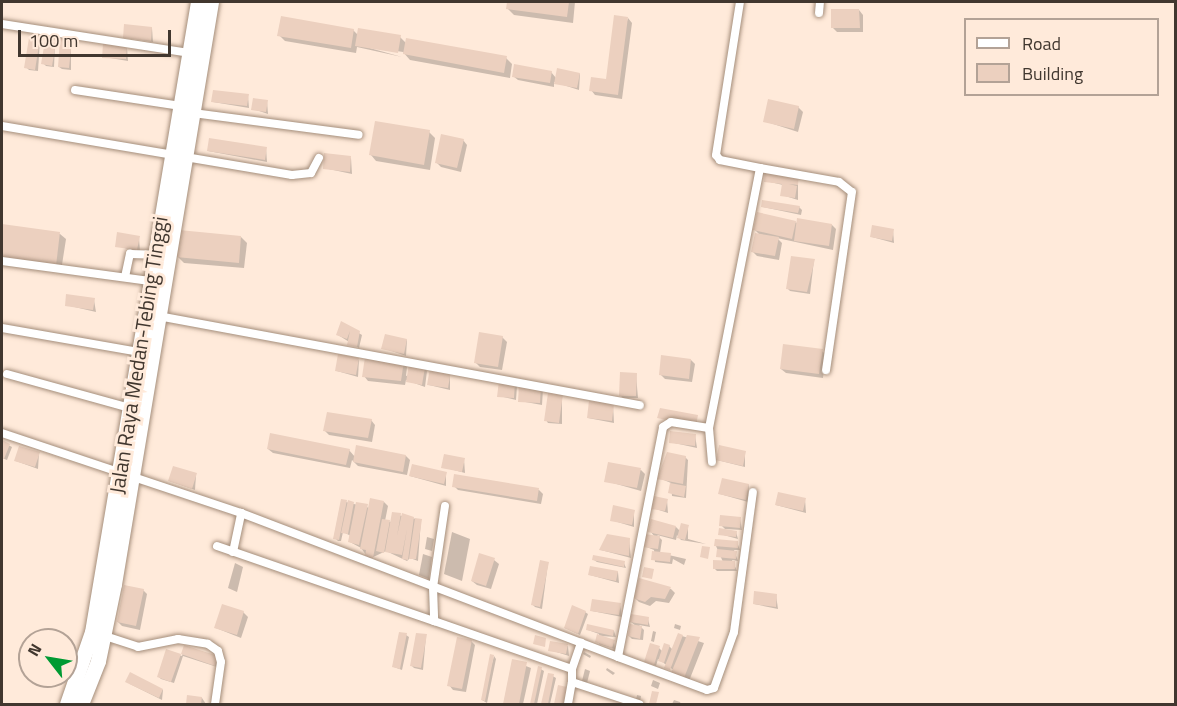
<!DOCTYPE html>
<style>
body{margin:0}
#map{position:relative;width:1177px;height:706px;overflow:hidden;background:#ffeada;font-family:"Titillium Web",sans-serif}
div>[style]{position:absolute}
.shadow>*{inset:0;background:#0003}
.building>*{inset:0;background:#ecd0bf}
.roads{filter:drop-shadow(0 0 2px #a48d7a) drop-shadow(0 0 2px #a48d7a)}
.street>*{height:8px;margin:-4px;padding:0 4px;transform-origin:4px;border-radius:4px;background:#fff}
.highway>*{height:15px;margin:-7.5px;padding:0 7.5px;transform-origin:7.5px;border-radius:7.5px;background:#fff}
span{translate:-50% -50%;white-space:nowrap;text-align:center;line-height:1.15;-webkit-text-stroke:6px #ffeada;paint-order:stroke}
.street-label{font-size:21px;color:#41372f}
.frame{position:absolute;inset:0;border:3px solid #41372f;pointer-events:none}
.legend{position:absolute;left:964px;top:18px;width:195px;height:78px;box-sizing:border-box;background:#ffeada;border:2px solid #b3a296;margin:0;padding:8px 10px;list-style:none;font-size:18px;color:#41372f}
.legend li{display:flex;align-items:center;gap:12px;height:30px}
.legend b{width:30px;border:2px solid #b3a296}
.north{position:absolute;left:18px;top:628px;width:60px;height:60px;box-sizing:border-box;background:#ffeada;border:2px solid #b3a296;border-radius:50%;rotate:301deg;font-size:16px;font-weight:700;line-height:24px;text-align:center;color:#41372f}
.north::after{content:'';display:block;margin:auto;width:21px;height:27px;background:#009a33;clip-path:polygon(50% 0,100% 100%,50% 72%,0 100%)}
.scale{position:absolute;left:18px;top:30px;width:153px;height:27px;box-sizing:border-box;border:3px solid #41372f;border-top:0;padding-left:8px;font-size:18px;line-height:21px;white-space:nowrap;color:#41372f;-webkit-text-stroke:4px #ffeada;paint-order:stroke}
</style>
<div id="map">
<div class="shadow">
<i style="clip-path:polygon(509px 2px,575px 2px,573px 23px,514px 15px,508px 9px)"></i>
<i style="clip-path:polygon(859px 10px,863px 15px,863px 32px,837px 32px,833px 28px)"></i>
<i style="clip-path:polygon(628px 18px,632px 23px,622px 99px,595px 95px,591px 90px,607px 81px)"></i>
<i style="clip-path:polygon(152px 28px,153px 42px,124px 37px)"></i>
<i style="clip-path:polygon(353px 30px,358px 35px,400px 37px,406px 43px,506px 58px,512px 64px,510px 78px,410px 60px,403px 52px,359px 45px,402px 57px,357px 47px,356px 53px,285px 41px,279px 35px)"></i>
<i style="clip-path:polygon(40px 41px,38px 71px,29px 70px,26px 67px)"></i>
<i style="clip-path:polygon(71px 41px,71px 70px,62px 69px,59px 67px)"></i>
<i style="clip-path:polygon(55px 45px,54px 67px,46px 66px,43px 63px)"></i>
<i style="clip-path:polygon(127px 48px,128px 61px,104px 57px)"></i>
<i style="clip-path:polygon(551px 72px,556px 78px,580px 74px,579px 90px,554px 82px,554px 87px,518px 80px,513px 76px)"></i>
<i style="clip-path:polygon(248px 96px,249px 108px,213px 102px)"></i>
<i style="clip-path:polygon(267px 101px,268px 114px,253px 109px)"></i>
<i style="clip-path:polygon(798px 107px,803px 112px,798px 132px,764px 121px)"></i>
<i style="clip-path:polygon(429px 132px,435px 138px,430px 170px,376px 161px,371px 155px)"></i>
<i style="clip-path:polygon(463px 140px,467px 145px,461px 172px,441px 167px,437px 163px)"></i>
<i style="clip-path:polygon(266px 148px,267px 162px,208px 151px)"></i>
<i style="clip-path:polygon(351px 158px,352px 174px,324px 168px)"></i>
<i style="clip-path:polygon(798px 177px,798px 200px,782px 195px,783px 185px,766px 181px)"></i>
<i style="clip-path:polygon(763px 207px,799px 207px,802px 210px,801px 215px)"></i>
<i style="clip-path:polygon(758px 214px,798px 223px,832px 225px,836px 229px,833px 250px,777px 238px,782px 243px,779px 260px,757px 256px,753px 252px,760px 235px,754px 229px)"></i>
<i style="clip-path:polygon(2px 226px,60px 234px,66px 239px,61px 271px,2px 263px)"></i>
<i style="clip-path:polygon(893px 230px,894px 243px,872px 237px)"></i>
<i style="clip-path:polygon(139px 237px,140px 252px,117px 246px)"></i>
<i style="clip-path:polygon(241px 237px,247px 243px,244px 268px,184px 263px,178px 257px)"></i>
<i style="clip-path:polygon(814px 260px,810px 294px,790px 291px,788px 289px)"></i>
<i style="clip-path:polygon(94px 300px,96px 312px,66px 305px)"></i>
<i style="clip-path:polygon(342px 323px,362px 335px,359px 348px,338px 335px)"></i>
<i style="clip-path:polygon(502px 337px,507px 342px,502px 370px,480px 367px,476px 363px)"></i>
<i style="clip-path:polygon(407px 340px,406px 356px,383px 348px)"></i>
<i style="clip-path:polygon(822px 351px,826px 355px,823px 378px,786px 373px,781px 369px)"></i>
<i style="clip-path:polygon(359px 360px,358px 377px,337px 371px)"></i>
<i style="clip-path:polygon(691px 360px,695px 364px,692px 382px,665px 379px,660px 374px)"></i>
<i style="clip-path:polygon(403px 363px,407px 367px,406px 376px,425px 369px,427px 371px,425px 387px,406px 380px,405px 385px,368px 381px,364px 376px)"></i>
<i style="clip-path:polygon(450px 373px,450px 390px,429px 385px)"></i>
<i style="clip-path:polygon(636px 375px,638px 398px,623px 398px,620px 395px)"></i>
<i style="clip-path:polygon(500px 382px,517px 386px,516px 400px,499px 396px)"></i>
<i style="clip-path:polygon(543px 389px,542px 405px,520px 401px)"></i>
<i style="clip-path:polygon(562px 396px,562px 424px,548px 423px,546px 420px)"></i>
<i style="clip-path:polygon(613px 405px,614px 423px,588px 418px)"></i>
<i style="clip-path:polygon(371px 420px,375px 425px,372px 442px,329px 435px,325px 431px)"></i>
<i style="clip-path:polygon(695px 435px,697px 448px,670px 442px)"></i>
<i style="clip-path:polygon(2px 442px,12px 447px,7px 460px,2px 458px)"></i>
<i style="clip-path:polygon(268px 449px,349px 450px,355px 457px,406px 456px,410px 460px,407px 475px,358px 466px,352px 460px,350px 468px,273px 453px)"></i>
<i style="clip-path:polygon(745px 452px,745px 467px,717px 460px)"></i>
<i style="clip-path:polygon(39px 453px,38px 469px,16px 461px)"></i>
<i style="clip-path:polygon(685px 457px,688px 460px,686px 498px,672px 496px,671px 483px,659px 478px)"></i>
<i style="clip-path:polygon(464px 459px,465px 473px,443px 467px)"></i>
<i style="clip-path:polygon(641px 470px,645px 474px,641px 491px,606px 481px)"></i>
<i style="clip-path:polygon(446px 473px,446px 486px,410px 476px)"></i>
<i style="clip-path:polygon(196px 475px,195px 490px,170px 481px)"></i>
<i style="clip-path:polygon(749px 485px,748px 502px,720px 494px)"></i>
<i style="clip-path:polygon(454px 486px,539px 490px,543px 494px,541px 504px,458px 490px)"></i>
<i style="clip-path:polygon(805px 499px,806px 513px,776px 505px)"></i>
<i style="clip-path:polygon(667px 500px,668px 513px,653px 508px)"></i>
<i style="clip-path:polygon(346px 502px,370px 508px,384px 502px,388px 506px,385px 521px,392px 522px,393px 514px,421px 520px,418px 561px,410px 558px,407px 561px,386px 551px,369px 559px,361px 548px,350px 542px,351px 536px,343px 532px,341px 541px,338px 541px,335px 538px)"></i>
<i style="clip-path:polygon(634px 511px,634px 527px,611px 520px)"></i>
<i style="clip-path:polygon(740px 518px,742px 530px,725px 529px,721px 525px)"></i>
<i style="clip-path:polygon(676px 527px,680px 531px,688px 527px,688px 539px,706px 544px,681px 540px,677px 535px,676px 540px,657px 535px,662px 540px,660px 553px,686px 559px,684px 565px,673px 559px,672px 564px,655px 562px,654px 550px,644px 546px,655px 537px,650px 531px)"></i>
<i style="clip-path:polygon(452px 532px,470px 539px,462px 581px,444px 574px)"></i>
<i style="clip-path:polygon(736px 532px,738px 539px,720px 534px)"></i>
<i style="clip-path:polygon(427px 537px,434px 539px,432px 551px,425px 549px)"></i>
<i style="clip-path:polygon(629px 540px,631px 558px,601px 550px)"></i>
<i style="clip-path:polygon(737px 542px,740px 550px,734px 550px,738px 561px,732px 560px,737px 571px,717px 571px,714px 568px,723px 562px,716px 546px)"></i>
<i style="clip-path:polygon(423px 554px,432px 557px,429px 579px,419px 575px)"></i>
<i style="clip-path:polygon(494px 560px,499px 564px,491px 589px,477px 585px,472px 581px)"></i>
<i style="clip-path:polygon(594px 560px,624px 563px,626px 568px,597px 562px)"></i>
<i style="clip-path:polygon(235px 563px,243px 567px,237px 592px,228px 588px)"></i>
<i style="clip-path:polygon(548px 563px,542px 609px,535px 607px,532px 604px)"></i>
<i style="clip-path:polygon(618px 572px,619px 583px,590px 575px)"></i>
<i style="clip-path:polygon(640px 580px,671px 589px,675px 593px,669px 603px,656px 601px,650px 606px,639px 602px,634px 597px)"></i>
<i style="clip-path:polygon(143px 590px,147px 594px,140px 630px,122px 626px,118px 622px)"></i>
<i style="clip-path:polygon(776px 595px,778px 609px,754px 604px)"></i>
<i style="clip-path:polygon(620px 604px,622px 617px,592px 611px)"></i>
<i style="clip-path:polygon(243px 612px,248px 617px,241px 638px,216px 628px)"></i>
<i style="clip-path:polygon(585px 612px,588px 614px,580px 635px,565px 628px)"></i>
<i style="clip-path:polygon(648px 619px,650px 627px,639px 625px,644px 630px,643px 640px,632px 639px,629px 636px,637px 627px,631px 622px)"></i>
<i style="clip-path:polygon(675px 624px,681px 626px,680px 630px,674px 628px)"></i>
<i style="clip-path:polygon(588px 630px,614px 631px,616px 637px,600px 636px,614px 641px,615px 649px,599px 644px,599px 634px)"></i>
<i style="clip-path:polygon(653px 631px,656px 632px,654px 642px,651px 641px)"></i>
<i style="clip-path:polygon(406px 635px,409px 637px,402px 670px,394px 667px)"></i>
<i style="clip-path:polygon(426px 636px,423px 670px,414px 668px,412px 666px)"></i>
<i style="clip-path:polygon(682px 636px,704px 643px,689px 681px,658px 659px,656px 666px,646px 661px,659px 648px,663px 652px,669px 646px,673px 650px)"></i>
<i style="clip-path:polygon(471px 641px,475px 645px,466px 692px,453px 690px,449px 685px)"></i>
<i style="clip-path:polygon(185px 646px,217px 657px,217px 667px,183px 656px,174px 683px,161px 679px,158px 676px,167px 651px,182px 656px)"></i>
<i style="clip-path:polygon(568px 646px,569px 656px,550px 650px)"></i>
<i style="clip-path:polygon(584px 652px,591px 656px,590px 658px,583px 654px)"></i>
<i style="clip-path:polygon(494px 656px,496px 659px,487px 703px,482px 700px)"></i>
<i style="clip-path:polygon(513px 661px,531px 668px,523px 704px,505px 704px)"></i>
<i style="clip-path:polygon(539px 668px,544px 671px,537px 704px,532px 704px)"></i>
<i style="clip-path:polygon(607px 668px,615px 673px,613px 675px,606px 670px)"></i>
<i style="clip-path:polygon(585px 669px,590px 671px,587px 683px,582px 681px)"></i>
<i style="clip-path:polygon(130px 674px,163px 690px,162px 700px,130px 684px)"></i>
<i style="clip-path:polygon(549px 674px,556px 678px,550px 704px,543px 704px)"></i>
<i style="clip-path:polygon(653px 680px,660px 683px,658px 689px,651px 686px)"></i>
<i style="clip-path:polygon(637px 695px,641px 696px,640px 702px,636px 700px)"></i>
<i style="clip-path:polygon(188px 696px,202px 698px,206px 704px,187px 704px)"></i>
<i style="clip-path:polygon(674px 700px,680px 702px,681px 704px,672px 704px)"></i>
</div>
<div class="building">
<i style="clip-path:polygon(507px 2px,569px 2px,567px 17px,506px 9px)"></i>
<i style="clip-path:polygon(831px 9px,859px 9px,860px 28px,831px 28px)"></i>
<i style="clip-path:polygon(614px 15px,628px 17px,618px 95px,589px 91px,591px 77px,606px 79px)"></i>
<i style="clip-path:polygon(281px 16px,354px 29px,351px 48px,277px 36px)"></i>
<i style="clip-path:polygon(124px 24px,152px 27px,151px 41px,123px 38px)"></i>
<i style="clip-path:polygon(358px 28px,401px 35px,398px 53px,355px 46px)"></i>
<i style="clip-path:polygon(29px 38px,40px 39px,35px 70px,24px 68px)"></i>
<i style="clip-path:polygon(60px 38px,72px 39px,69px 68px,58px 67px)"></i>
<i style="clip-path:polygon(406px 38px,507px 56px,504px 73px,403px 54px)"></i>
<i style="clip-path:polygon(45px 41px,56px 43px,52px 66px,41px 64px)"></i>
<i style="clip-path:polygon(103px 44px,127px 46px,126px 59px,102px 58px)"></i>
<i style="clip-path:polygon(514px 64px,552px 71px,550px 83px,512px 77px)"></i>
<i style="clip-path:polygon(557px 68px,580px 73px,577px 88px,554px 84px)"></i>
<i style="clip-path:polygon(213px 90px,249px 94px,247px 106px,211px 102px)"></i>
<i style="clip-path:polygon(253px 98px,268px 100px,266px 112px,251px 110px)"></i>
<i style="clip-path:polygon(768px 99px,799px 106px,794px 129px,763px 122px)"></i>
<i style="clip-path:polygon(375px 121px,430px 130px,424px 165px,369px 155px)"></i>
<i style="clip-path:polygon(441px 134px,464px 139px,457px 168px,435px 163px)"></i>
<i style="clip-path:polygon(209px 138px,267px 147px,265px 160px,207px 151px)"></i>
<i style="clip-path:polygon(324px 153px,351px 156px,350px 172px,323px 169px)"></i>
<i style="clip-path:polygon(765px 172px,799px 175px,798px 185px,789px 184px,797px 186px,795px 198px,780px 196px,782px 184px,764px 182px)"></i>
<i style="clip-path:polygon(762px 200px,800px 206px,798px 213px,761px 207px)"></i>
<i style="clip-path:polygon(757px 212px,796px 221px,792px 239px,753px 230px)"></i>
<i style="clip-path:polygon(797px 218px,832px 224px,829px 246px,794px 241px)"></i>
<i style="clip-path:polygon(2px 224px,60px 232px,56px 266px,2px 259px)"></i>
<i style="clip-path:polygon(872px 225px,894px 229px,892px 241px,870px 237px)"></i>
<i style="clip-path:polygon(179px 230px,241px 236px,239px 263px,176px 257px)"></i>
<i style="clip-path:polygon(117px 232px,140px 236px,137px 250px,115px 247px)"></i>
<i style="clip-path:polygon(755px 233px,779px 237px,775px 256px,751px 252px)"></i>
<i style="clip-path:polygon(791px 256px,815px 259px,807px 292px,786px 289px)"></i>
<i style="clip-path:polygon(66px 294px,95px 298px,93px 310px,65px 306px)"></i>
<i style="clip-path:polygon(341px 321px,360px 331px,357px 347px,347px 345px,350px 331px,347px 339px,336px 335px)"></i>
<i style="clip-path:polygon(479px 332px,503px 336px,498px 367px,474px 363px)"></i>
<i style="clip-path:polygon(385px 334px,407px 339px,404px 354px,381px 349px)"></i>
<i style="clip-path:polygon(783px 344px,823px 349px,819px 374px,780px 369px)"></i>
<i style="clip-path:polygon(338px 354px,359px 358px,356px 375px,335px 371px)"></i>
<i style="clip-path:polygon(661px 355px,691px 359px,689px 379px,659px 375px)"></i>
<i style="clip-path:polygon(365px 357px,404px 361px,401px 381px,362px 377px)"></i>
<i style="clip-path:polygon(409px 364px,425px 367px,422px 385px,406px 382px)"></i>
<i style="clip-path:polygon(430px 368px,451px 371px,448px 388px,427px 385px)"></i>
<i style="clip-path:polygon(620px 372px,637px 373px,636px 396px,619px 396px)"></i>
<i style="clip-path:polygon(499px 381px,515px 382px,514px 398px,497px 397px)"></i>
<i style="clip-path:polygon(519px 384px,541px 385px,540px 403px,518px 402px)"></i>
<i style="clip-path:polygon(548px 393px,563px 394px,559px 423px,544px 421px)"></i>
<i style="clip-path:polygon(589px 401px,614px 403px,612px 421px,587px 418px)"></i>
<i style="clip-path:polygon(660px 408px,698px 415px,696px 426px,657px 418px)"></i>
<i style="clip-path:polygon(327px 412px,372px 419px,368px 438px,323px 431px)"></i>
<i style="clip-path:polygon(670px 431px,696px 434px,695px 446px,669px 443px)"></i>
<i style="clip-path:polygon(270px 433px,350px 449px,346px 465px,267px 449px)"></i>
<i style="clip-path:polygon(2px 440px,10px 444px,4px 459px,2px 458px)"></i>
<i style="clip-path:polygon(356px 445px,406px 455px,403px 472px,353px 462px)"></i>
<i style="clip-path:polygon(719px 445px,746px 451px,743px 466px,716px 460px)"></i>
<i style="clip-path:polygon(19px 446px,40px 452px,35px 467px,14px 461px)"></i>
<i style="clip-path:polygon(667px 452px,686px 456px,683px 484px,657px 479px)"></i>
<i style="clip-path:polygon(444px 454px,465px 458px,462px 472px,441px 468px)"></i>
<i style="clip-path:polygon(608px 462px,641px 468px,637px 488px,604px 482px)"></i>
<i style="clip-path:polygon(412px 464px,447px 472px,444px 484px,409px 476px)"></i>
<i style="clip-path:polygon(173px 466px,197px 473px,192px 489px,168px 481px)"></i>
<i style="clip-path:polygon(454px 474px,539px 488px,537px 501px,452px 487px)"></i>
<i style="clip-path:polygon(722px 478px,749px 484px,746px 500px,718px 494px)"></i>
<i style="clip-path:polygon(670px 483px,686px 486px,684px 497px,668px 493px)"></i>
<i style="clip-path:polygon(778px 492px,806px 498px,803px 511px,775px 505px)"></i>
<i style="clip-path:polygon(654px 496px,668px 499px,665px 511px,651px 509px)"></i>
<i style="clip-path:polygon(370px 498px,384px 501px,373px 558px,365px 556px,366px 550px,360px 549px)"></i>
<i style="clip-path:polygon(341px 499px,347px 500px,339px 540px,333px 539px)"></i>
<i style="clip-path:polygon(348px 500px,354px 502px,348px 534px,341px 533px)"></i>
<i style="clip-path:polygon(356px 502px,368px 504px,359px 545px,348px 542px)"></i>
<i style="clip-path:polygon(613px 505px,635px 510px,632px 525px,610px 521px)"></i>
<i style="clip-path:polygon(392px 512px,401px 513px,397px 536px,402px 513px,414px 517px,408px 560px,402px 559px,407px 529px,402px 555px,385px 552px)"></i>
<i style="clip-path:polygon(720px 515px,741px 517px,740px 528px,719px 526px)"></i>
<i style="clip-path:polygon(415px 518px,422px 519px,416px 559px,409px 559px)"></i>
<i style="clip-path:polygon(382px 519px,390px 520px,384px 553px,376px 551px)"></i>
<i style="clip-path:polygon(651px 519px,676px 526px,673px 538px,648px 532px)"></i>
<i style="clip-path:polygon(681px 523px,689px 525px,685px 540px,677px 538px)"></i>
<i style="clip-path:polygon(719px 528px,737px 531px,736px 537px,718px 535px)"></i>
<i style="clip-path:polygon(607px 534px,630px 538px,629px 556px,599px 550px)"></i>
<i style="clip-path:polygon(644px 534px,660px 536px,658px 549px,642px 547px)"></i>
<i style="clip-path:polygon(715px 539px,738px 541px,738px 548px,714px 546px)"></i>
<i style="clip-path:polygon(702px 546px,710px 547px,708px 559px,700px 557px)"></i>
<i style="clip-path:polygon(717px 549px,737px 551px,736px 559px,716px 557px)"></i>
<i style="clip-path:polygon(652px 551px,671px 553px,670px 562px,651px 560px)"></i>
<i style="clip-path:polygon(479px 553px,495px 558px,486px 586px,471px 581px)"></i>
<i style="clip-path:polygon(593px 555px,625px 561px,624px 567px,592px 560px)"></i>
<i style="clip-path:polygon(540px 560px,549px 562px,540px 607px,531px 605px)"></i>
<i style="clip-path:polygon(713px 560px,735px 561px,735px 569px,713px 569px)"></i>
<i style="clip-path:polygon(590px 566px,618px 571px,616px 581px,588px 575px)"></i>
<i style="clip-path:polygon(644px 567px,654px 569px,652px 579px,642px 577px)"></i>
<i style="clip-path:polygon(639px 578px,671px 587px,665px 599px,651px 597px,645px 602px,633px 598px)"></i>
<i style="clip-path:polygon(124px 585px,144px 589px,136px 626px,117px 622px)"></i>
<i style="clip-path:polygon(754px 591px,777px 594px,776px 607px,753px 604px)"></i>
<i style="clip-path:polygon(592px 599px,621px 603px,619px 615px,590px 611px)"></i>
<i style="clip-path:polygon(222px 604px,244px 611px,237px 635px,214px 628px)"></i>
<i style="clip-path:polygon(572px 605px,586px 611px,578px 634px,564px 628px)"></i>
<i style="clip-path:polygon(631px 614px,649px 617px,648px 625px,630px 622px)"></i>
<i style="clip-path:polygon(587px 624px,614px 630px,613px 636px,586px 630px)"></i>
<i style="clip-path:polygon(630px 624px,642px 626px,640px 639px,628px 636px)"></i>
<i style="clip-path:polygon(399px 632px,407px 633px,400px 669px,392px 667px)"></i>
<i style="clip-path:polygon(416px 633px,427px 634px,421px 668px,410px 666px)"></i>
<i style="clip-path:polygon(678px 633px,683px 635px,670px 670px,664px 668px)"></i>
<i style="clip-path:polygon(597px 634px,615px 640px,612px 648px,595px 642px)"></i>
<i style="clip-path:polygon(535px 635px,546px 638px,545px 647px,533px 644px)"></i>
<i style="clip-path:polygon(687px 635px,700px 637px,684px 678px,671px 673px)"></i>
<i style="clip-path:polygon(457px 637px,472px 640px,462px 689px,447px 686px)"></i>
<i style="clip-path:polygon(550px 641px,568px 644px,566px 654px,548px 651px)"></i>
<i style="clip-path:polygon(650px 643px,660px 646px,654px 665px,644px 662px)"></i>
<i style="clip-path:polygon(664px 643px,670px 645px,664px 663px,658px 661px)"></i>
<i style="clip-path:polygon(184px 645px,218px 656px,215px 666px,181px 654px)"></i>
<i style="clip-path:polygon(166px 649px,181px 654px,171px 682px,157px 677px)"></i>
<i style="clip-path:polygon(490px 654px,494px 655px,485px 701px,481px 700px)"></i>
<i style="clip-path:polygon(512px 659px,527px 662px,519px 704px,503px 704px)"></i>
<i style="clip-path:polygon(538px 666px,542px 667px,534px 704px,530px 704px)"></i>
<i style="clip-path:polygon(130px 672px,163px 689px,159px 698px,125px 682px)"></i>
<i style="clip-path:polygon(548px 673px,554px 674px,548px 704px,541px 704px)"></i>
<i style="clip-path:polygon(558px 685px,567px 687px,564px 704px,554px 704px)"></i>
<i style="clip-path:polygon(652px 691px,659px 692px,656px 704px,649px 704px)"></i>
<i style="clip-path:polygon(187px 695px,202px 697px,201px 704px,186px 704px)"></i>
</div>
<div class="roads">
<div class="street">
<i style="left:819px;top:13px;width:11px;rotate:-85deg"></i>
<i style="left:2px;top:24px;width:189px;rotate:8.8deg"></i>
<i style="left:75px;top:90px;width:107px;rotate:8.6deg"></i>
<i style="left:193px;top:113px;width:167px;rotate:7.5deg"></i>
<i style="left:2px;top:126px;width:294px;rotate:9.6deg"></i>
<i style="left:292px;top:175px;width:19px;rotate:-6deg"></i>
<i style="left:311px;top:173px;width:17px;rotate:-62deg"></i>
<i style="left:760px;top:168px;width:80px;rotate:10deg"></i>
<i style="left:839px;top:182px;width:16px;rotate:38deg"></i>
<i style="left:852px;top:192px;width:180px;rotate:98.3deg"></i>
<i style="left:2px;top:261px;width:149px;rotate:7.7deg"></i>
<i style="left:125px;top:277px;width:24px;rotate:-78deg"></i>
<i style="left:130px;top:254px;width:25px;rotate:2deg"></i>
<i style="left:158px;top:316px;width:490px;rotate:10.5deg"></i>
<i style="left:2px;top:328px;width:140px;rotate:9.9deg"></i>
<i style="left:7px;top:374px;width:128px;rotate:15.5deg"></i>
<i style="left:709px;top:428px;width:34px;rotate:85deg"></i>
<i style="left:2px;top:433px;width:252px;rotate:18.5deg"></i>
<i style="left:241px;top:513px;width:404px;rotate:20.9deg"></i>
<i style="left:618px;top:657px;width:234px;rotate:-78.9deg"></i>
<i style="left:663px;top:427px;width:9px;rotate:-32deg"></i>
<i style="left:671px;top:422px;width:38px;rotate:9deg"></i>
<i style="left:709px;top:428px;width:265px;rotate:-78.9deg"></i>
<i style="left:760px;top:168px;width:41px;rotate:-168.7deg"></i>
<i style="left:720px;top:160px;width:6px;rotate:-129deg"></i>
<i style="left:716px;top:155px;width:155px;rotate:-81.1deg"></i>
<i style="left:445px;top:506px;width:82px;rotate:98.4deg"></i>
<i style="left:433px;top:587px;width:34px;rotate:88deg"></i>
<i style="left:434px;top:621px;width:146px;rotate:19.2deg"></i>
<i style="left:572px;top:669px;width:13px;rotate:90deg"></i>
<i style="left:572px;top:682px;width:71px;rotate:18.2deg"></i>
<i style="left:217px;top:546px;width:230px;rotate:19.1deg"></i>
<i style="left:233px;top:552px;width:40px;rotate:-78deg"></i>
<i style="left:102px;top:635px;width:38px;rotate:18deg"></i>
<i style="left:138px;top:647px;width:41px;rotate:-11.3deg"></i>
<i style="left:178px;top:639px;width:30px;rotate:9deg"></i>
<i style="left:208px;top:644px;width:12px;rotate:35deg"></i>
<i style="left:218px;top:651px;width:11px;rotate:75deg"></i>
<i style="left:221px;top:662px;width:42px;rotate:98.1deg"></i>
<i style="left:618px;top:657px;width:95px;rotate:20.3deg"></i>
<i style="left:707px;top:690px;width:7px;rotate:-16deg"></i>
<i style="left:714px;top:688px;width:59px;rotate:-70.3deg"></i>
<i style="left:734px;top:632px;width:141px;rotate:-82.3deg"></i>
<i style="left:572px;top:669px;width:28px;rotate:-71deg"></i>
<i style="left:568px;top:704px;width:22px;rotate:-80deg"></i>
</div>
<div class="highway">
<i style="left:67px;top:704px;width:76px;rotate:-70.9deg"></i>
<i style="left:92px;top:632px;width:639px;rotate:-80.45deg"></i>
<i style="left:81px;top:704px;width:46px;rotate:-68.4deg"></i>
<i style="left:98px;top:661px;width:79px;rotate:-78.3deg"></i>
<i style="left:114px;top:584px;width:590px;rotate:-80.54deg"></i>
</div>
</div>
<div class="street-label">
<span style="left:138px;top:355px;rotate:-81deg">Jalan Raya Medan-Tebing Tinggi</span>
</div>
<div class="frame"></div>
<ul class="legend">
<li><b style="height:8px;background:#fff"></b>Road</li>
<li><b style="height:16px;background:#ecd0bf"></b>Building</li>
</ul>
<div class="north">N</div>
<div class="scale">100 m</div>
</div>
